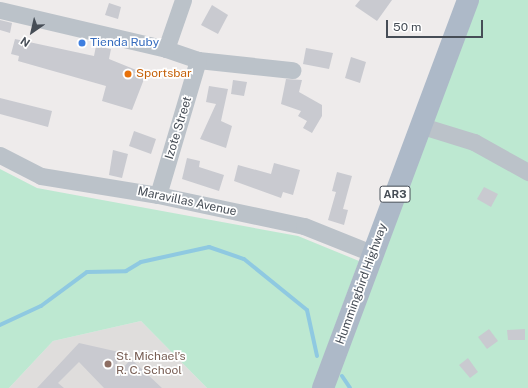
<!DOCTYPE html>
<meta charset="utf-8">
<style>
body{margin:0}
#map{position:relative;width:528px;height:388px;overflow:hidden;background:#eeebeb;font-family:"Public Sans",sans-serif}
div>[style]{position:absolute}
.education>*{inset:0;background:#dfdddc}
.green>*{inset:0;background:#bde8d1}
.stream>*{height:4px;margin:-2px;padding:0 2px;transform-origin:2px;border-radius:2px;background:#8fc9e1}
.building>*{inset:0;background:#c9cad0}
.minor>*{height:17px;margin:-8.5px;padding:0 8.5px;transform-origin:8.5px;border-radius:8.5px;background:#bbc2c9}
.major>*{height:22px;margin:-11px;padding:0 11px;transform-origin:11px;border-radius:11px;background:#adb9c8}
.dots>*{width:11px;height:11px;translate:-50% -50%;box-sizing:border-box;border:2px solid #fff;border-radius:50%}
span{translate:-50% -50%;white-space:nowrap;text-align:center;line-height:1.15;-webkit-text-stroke:3.5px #fff;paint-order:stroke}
.shield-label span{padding:1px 3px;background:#fff;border:1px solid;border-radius:3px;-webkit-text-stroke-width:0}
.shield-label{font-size:11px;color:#464d56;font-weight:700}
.shop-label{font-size:12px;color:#366cbe}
.left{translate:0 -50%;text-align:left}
.food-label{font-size:12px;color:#c56008}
.street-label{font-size:12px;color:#464d56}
.education-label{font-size:12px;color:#785e54}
.north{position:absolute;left:12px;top:12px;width:40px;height:40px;-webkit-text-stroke:3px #fff;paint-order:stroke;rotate:214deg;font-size:11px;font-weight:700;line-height:16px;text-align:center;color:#464d56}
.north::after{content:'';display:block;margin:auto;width:14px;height:18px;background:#464d56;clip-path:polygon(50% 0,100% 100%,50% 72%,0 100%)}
.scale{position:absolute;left:386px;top:20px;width:97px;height:18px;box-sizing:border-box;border:2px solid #464d56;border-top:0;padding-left:5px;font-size:12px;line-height:14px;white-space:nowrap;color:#464d56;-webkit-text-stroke:3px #fff;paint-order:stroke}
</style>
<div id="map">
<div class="education">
<i style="clip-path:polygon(141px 321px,207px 388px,9px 388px,53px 341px)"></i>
</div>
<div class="green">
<i style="clip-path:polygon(477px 0,528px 0,528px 388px,330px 388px)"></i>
<i style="clip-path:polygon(0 169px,37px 188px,298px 236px,359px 261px,312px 388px,207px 388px,141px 321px,53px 341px,9px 388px,0 388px)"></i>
</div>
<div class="stream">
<i style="left:0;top:325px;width:45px;rotate:-24.9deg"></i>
<i style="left:41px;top:306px;width:57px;rotate:-36.5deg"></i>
<i style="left:87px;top:272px;width:39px;rotate:-1deg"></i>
<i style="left:126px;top:271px;width:17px;rotate:-31deg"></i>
<i style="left:141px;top:262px;width:70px;rotate:-12.4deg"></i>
<i style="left:209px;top:247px;width:37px;rotate:19deg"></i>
<i style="left:244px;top:259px;width:81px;rotate:39deg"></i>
<i style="left:307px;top:310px;width:47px;rotate:77.7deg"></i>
<i style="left:342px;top:376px;width:14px;rotate:56deg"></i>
</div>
<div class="building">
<i style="clip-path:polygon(360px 0,392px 0,377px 21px,355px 6px)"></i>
<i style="clip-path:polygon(109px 3px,121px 7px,118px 19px,105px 15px)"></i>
<i style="clip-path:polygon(212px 5px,228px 15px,218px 34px,201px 25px)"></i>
<i style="clip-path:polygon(0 20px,12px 23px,10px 33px,0 30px)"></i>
<i style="clip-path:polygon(15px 39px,94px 56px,96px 46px,111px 49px,109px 59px,146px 74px,132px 110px,102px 101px,106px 86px,18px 61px,19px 56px,11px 54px)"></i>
<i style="clip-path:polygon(306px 48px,333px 53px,329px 69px,303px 64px)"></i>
<i style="clip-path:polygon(351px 57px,366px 62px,360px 83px,345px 78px)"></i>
<i style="clip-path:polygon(286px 79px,302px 80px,299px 92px,322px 105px,322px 116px,312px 133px,303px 128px,307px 121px,298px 116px,301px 111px,281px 104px)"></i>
<i style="clip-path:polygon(233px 80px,247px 82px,244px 96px,231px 94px)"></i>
<i style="clip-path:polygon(209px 86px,228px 89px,221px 121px,232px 126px,226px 148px,200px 139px,216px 104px,206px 102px)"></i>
<i style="clip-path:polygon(0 98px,52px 111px,48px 127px,0 114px)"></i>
<i style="clip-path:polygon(134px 131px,156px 139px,151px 154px,129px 146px)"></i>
<i style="clip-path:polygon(113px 150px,128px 154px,122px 178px,109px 175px)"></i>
<i style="clip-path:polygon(187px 158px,200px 161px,199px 167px,224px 175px,219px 191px,182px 179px)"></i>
<i style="clip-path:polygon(274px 163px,300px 170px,293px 195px,283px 192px,281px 198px,234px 181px,238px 165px,271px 174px)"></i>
<i style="clip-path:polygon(337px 172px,352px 176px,343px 209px,348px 210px,344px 225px,328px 220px,336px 192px,332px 191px)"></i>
<i style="clip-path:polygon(484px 187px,498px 194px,491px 207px,477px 199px)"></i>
<i style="clip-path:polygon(489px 329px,498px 341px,487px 349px,478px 337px)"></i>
<i style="clip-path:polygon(525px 329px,525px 340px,508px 340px,507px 330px)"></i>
<i style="clip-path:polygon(79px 343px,119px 352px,115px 377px,131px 359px,162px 388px,104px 388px,79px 362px,58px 383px,64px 388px,37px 388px)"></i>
<i style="clip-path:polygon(468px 358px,478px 372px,470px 378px,459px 365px)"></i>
</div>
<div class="minor">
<i style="left:0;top:10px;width:171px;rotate:13.2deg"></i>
<i style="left:166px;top:49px;width:34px;rotate:19deg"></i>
<i style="left:198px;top:60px;width:95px;rotate:6.1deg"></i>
<i style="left:166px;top:49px;width:52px;rotate:-70.9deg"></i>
<i style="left:419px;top:125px;width:58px;rotate:17.2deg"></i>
<i style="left:474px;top:142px;width:62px;rotate:29.1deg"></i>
<i style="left:0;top:155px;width:46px;rotate:27.1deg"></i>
<i style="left:41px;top:176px;width:119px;rotate:9.2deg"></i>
<i style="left:158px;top:195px;width:149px;rotate:12deg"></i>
<i style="left:304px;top:226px;width:75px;rotate:21.8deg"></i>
<i style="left:158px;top:195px;width:141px;rotate:-73.5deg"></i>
</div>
<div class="major">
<i style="left:323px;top:388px;width:414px;rotate:-69.5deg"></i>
</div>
<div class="dots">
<i style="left:82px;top:43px;background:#3f7fe0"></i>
<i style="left:128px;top:74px;background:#e8710a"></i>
<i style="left:108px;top:364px;background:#8d6e63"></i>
</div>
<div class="shield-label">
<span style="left:395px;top:194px">AR3</span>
</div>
<div class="shop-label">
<span class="left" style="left:90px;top:43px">Tienda Ruby</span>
</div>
<div class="food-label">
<span class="left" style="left:136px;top:74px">Sportsbar</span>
</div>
<div class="street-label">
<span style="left:179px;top:128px;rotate:-73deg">Izote Street</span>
<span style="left:187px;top:202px;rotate:12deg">Maravillas Avenue</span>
<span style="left:362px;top:284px;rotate:-70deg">Hummingbird Highway</span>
</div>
<div class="education-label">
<span class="left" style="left:116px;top:364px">St. Michael’s<br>R. C. School</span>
</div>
<div class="north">N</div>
<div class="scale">50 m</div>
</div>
